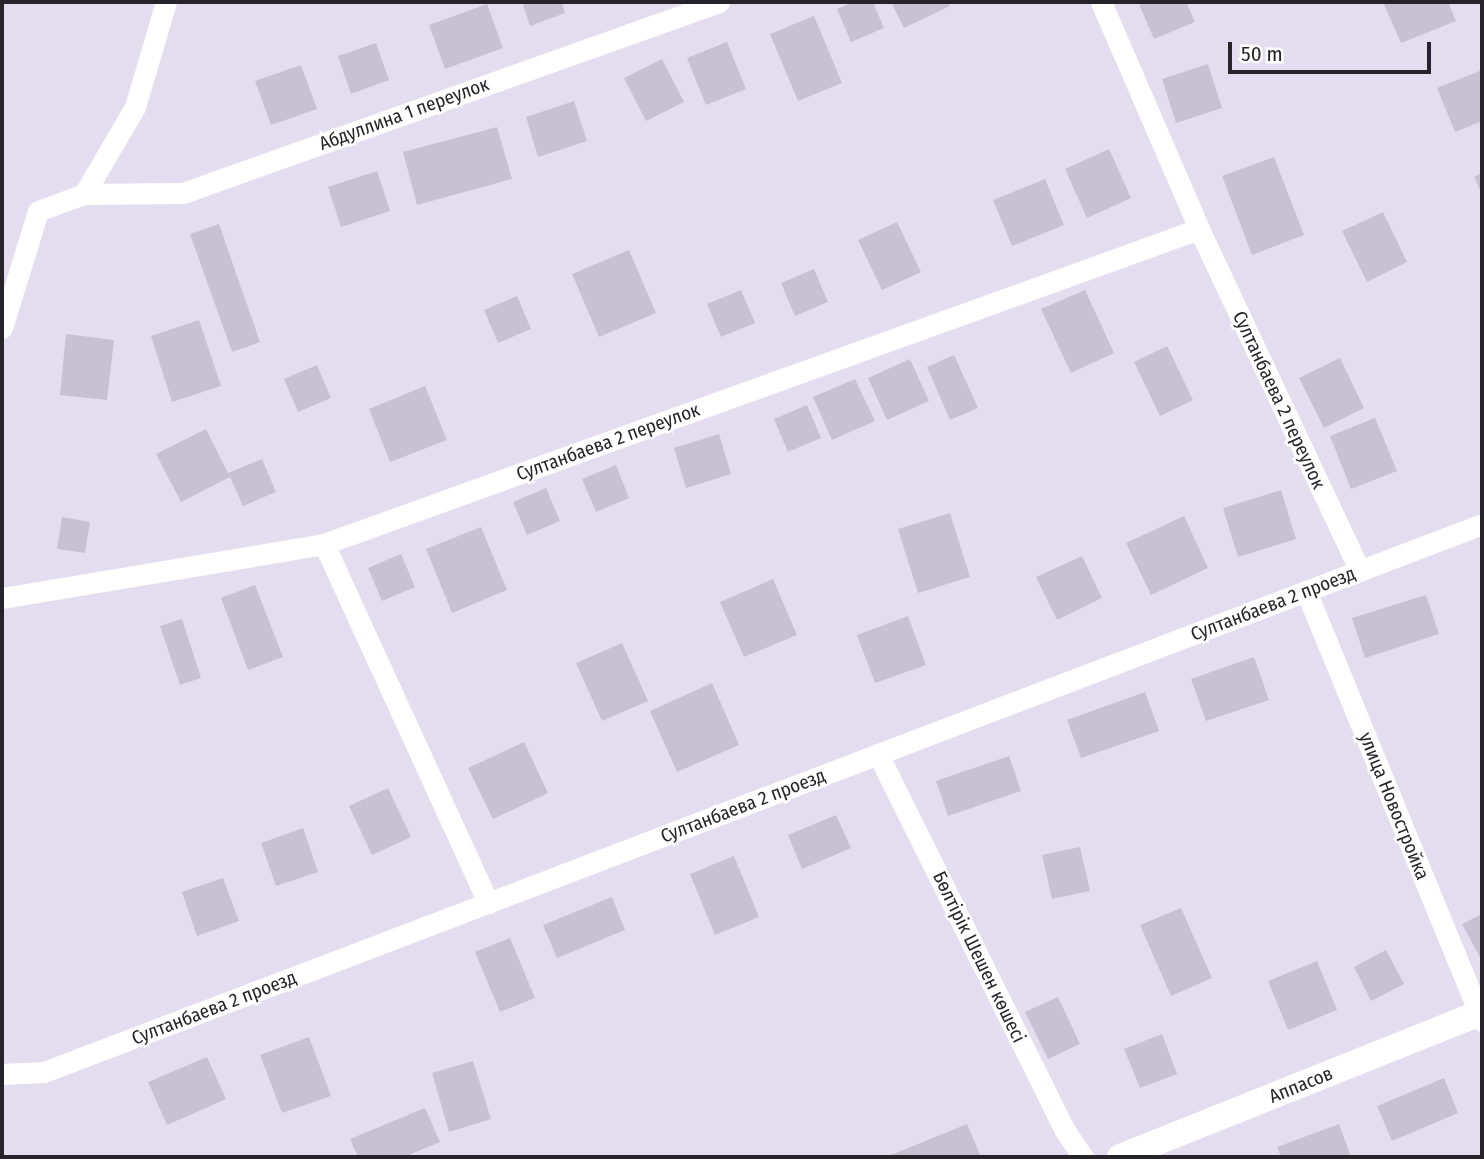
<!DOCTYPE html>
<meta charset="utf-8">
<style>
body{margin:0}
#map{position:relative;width:1484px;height:1159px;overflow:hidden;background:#e4ddef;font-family:"Fira Sans Condensed",sans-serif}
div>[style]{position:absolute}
.building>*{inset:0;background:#c8c1d3}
.minor>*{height:21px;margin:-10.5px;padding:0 10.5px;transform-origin:10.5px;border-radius:10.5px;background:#fff}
.tertiary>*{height:26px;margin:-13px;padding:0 13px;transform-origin:13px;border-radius:13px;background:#fff}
span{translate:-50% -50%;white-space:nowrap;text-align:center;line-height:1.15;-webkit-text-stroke:5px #fff;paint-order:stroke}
.street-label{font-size:19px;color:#26242a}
.frame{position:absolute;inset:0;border:4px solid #26242a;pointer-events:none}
.scale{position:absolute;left:1228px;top:42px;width:203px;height:32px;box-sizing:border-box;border:4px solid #26242a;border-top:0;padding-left:9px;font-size:21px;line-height:24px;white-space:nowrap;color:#26242a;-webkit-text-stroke:5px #fff;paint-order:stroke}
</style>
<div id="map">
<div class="building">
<i style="clip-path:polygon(522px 2px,562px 2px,565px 13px,530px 26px)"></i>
<i style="clip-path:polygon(854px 2px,873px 2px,884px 28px,851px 42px,837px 9px)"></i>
<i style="clip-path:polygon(891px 2px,948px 2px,950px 6px,904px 28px)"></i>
<i style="clip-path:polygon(1138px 2px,1186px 2px,1195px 22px,1154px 39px)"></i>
<i style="clip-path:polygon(1383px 2px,1448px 2px,1456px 21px,1401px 43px)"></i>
<i style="clip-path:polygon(487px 4px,503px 48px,445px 69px,429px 25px)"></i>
<i style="clip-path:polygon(814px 16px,842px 83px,798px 101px,770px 34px)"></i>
<i style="clip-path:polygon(727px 42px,746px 89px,706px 105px,687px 58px)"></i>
<i style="clip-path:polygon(376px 43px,389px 80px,351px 94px,338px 56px)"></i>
<i style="clip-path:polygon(662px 59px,684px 102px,646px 121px,624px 78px)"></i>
<i style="clip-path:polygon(1208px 64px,1222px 108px,1176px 123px,1162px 79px)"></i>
<i style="clip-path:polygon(301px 65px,317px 109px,271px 125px,255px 81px)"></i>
<i style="clip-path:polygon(1482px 70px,1482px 121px,1455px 132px,1437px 88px)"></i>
<i style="clip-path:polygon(574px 101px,587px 141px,538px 157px,526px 117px)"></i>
<i style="clip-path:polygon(497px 127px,512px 179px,417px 205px,403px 152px)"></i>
<i style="clip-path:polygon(1109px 149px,1131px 198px,1087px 218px,1065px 169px)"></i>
<i style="clip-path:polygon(1274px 157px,1304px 235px,1252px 255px,1222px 176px)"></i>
<i style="clip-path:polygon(377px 171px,390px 211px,341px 227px,328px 187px)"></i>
<i style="clip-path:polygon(1482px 173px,1482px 194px,1474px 177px)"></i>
<i style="clip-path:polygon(1045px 179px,1064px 225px,1012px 246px,993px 200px)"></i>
<i style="clip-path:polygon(1383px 212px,1407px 262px,1367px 282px,1342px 231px)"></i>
<i style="clip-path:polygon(897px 222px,921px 272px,882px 290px,858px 240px)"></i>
<i style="clip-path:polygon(219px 224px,260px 342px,232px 352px,190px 234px)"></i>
<i style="clip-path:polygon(629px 250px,656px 313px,599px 337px,572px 274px)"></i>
<i style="clip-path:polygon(814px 269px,828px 302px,795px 316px,781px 283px)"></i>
<i style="clip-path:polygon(741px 290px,755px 323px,721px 337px,707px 304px)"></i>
<i style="clip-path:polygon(1085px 290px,1114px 353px,1071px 373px,1041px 309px)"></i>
<i style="clip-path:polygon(517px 296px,531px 329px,498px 343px,484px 310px)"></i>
<i style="clip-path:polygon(199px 320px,221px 386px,172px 402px,151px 336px)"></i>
<i style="clip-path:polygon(66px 334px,114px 340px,107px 400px,60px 395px)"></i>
<i style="clip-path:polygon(1167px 346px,1193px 400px,1160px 416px,1134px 362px)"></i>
<i style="clip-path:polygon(954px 355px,978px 408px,950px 420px,927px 367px)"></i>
<i style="clip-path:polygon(1340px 358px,1364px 408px,1324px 428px,1299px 378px)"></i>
<i style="clip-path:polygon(910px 359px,929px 401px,887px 420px,868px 378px)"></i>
<i style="clip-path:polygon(317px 365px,331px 398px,298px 412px,284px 379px)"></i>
<i style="clip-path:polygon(855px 379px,875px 421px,832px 440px,813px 397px)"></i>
<i style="clip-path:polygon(425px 386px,447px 440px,390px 462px,369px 409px)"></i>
<i style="clip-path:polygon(807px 405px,821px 438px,788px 452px,774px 419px)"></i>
<i style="clip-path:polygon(1375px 418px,1397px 471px,1351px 489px,1330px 436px)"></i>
<i style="clip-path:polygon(206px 429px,228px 473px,262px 459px,276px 492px,243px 506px,230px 477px,181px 502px,156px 454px)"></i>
<i style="clip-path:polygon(719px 434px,731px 474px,686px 488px,674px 448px)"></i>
<i style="clip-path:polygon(616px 465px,629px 498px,596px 512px,582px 479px)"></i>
<i style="clip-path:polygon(546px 488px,560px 521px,527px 535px,513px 502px)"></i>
<i style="clip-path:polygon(1281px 490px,1296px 539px,1238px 557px,1223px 508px)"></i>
<i style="clip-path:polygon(950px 513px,970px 577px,918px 593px,898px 529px)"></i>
<i style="clip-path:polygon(1184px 516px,1208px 568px,1151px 595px,1126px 543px)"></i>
<i style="clip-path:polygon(62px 517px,90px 522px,85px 553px,57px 549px)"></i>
<i style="clip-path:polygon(481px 527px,507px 590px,452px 613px,426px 549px)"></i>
<i style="clip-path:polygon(401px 554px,415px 587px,382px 601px,368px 568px)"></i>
<i style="clip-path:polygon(1082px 556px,1102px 598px,1057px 620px,1036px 577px)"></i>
<i style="clip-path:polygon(773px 579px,797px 635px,744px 657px,720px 602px)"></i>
<i style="clip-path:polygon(255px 585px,283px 657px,248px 670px,221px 598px)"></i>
<i style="clip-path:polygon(1426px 595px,1439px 634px,1365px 658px,1352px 618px)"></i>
<i style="clip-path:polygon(908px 616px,926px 665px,875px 683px,857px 635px)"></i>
<i style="clip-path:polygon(182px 619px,201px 678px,180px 685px,160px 626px)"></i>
<i style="clip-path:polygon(622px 643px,648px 701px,602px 721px,576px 663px)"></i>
<i style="clip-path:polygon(1254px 657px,1269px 700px,1206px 721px,1191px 679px)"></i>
<i style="clip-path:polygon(712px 683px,739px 745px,677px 772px,650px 711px)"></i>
<i style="clip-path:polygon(1145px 692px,1159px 731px,1081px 758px,1067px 720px)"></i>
<i style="clip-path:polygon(524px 742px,548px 793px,493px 819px,468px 768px)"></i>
<i style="clip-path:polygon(1009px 756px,1021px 791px,948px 816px,936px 781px)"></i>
<i style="clip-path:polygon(388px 788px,411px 837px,372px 855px,349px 806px)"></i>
<i style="clip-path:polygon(836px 815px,851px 848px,802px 869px,788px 835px)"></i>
<i style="clip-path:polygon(303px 828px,318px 872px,276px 886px,261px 843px)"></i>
<i style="clip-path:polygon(1080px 847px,1090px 891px,1052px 899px,1042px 855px)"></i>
<i style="clip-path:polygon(734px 856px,759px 917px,715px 935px,690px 874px)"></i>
<i style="clip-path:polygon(223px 878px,239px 921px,197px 936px,182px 892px)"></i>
<i style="clip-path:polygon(612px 897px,625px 930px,557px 958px,543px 925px)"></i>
<i style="clip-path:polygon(1181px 908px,1212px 978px,1171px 996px,1140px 925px)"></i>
<i style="clip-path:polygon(1482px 914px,1482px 961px,1462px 924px)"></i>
<i style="clip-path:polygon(510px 938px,535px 998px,500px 1012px,475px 952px)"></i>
<i style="clip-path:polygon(1386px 950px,1404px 984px,1371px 1001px,1354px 967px)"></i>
<i style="clip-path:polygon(1317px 961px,1337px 1010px,1288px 1030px,1268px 981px)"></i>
<i style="clip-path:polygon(1058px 997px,1080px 1044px,1048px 1059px,1025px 1012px)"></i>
<i style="clip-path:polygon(1162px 1034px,1177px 1074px,1140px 1088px,1124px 1049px)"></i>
<i style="clip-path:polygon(309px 1037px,331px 1096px,282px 1113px,260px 1055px)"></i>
<i style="clip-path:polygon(207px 1057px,226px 1099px,167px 1125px,148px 1082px)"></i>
<i style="clip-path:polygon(473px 1061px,491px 1119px,449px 1132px,432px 1073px)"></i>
<i style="clip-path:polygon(1444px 1078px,1458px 1113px,1392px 1141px,1377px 1106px)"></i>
<i style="clip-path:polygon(425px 1108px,440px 1142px,404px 1157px,358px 1157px,350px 1139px)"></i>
<i style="clip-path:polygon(967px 1124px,981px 1157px,886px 1157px)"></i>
<i style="clip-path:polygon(1339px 1124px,1351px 1157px,1281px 1157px,1277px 1147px)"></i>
</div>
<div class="minor">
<i style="left:1101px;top:2px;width:247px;rotate:66.6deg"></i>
<i style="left:1199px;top:229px;width:378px;rotate:64.8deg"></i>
<i style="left:84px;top:194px;width:99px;rotate:-0.6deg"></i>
<i style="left:183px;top:193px;width:569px;rotate:-19.61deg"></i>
<i style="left:2px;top:328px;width:122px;rotate:-72.9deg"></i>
<i style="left:38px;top:211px;width:49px;rotate:-20.3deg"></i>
<i style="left:84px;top:194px;width:101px;rotate:-59.6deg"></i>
<i style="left:135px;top:107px;width:109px;rotate:-73.6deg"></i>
<i style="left:324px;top:544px;width:395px;rotate:65.4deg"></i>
<i style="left:1306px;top:591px;width:465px;rotate:67.7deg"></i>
<i style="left:2px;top:598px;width:326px;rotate:-9.5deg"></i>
<i style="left:324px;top:544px;width:930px;rotate:-19.8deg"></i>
<i style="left:878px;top:754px;width:419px;rotate:63.6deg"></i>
<i style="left:1064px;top:1129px;width:34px;rotate:56deg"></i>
<i style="left:2px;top:1074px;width:42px;rotate:-2.7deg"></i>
<i style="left:44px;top:1072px;width:1539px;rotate:-20.86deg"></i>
</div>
<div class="tertiary">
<i style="left:1120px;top:1157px;width:390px;rotate:-21.8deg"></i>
</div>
<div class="street-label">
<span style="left:404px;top:114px;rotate:-20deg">Абдуллина 1 переулок</span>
<span style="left:1279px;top:400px;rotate:65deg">Султанбаева 2 переулок</span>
<span style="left:608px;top:442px;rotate:-20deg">Султанбаева 2 переулок</span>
<span style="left:1273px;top:604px;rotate:-21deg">Султанбаева 2 проезд</span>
<span style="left:743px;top:806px;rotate:-21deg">Султанбаева 2 проезд</span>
<span style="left:1394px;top:806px;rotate:68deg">улица Новостройка</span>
<span style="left:979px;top:957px;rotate:64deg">Бөлтірік Шешен көшесі</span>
<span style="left:214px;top:1008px;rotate:-21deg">Султанбаева 2 проезд</span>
<span style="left:1301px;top:1085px;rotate:-22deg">Аппасов</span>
</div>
<div class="frame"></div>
<div class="scale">50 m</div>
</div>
